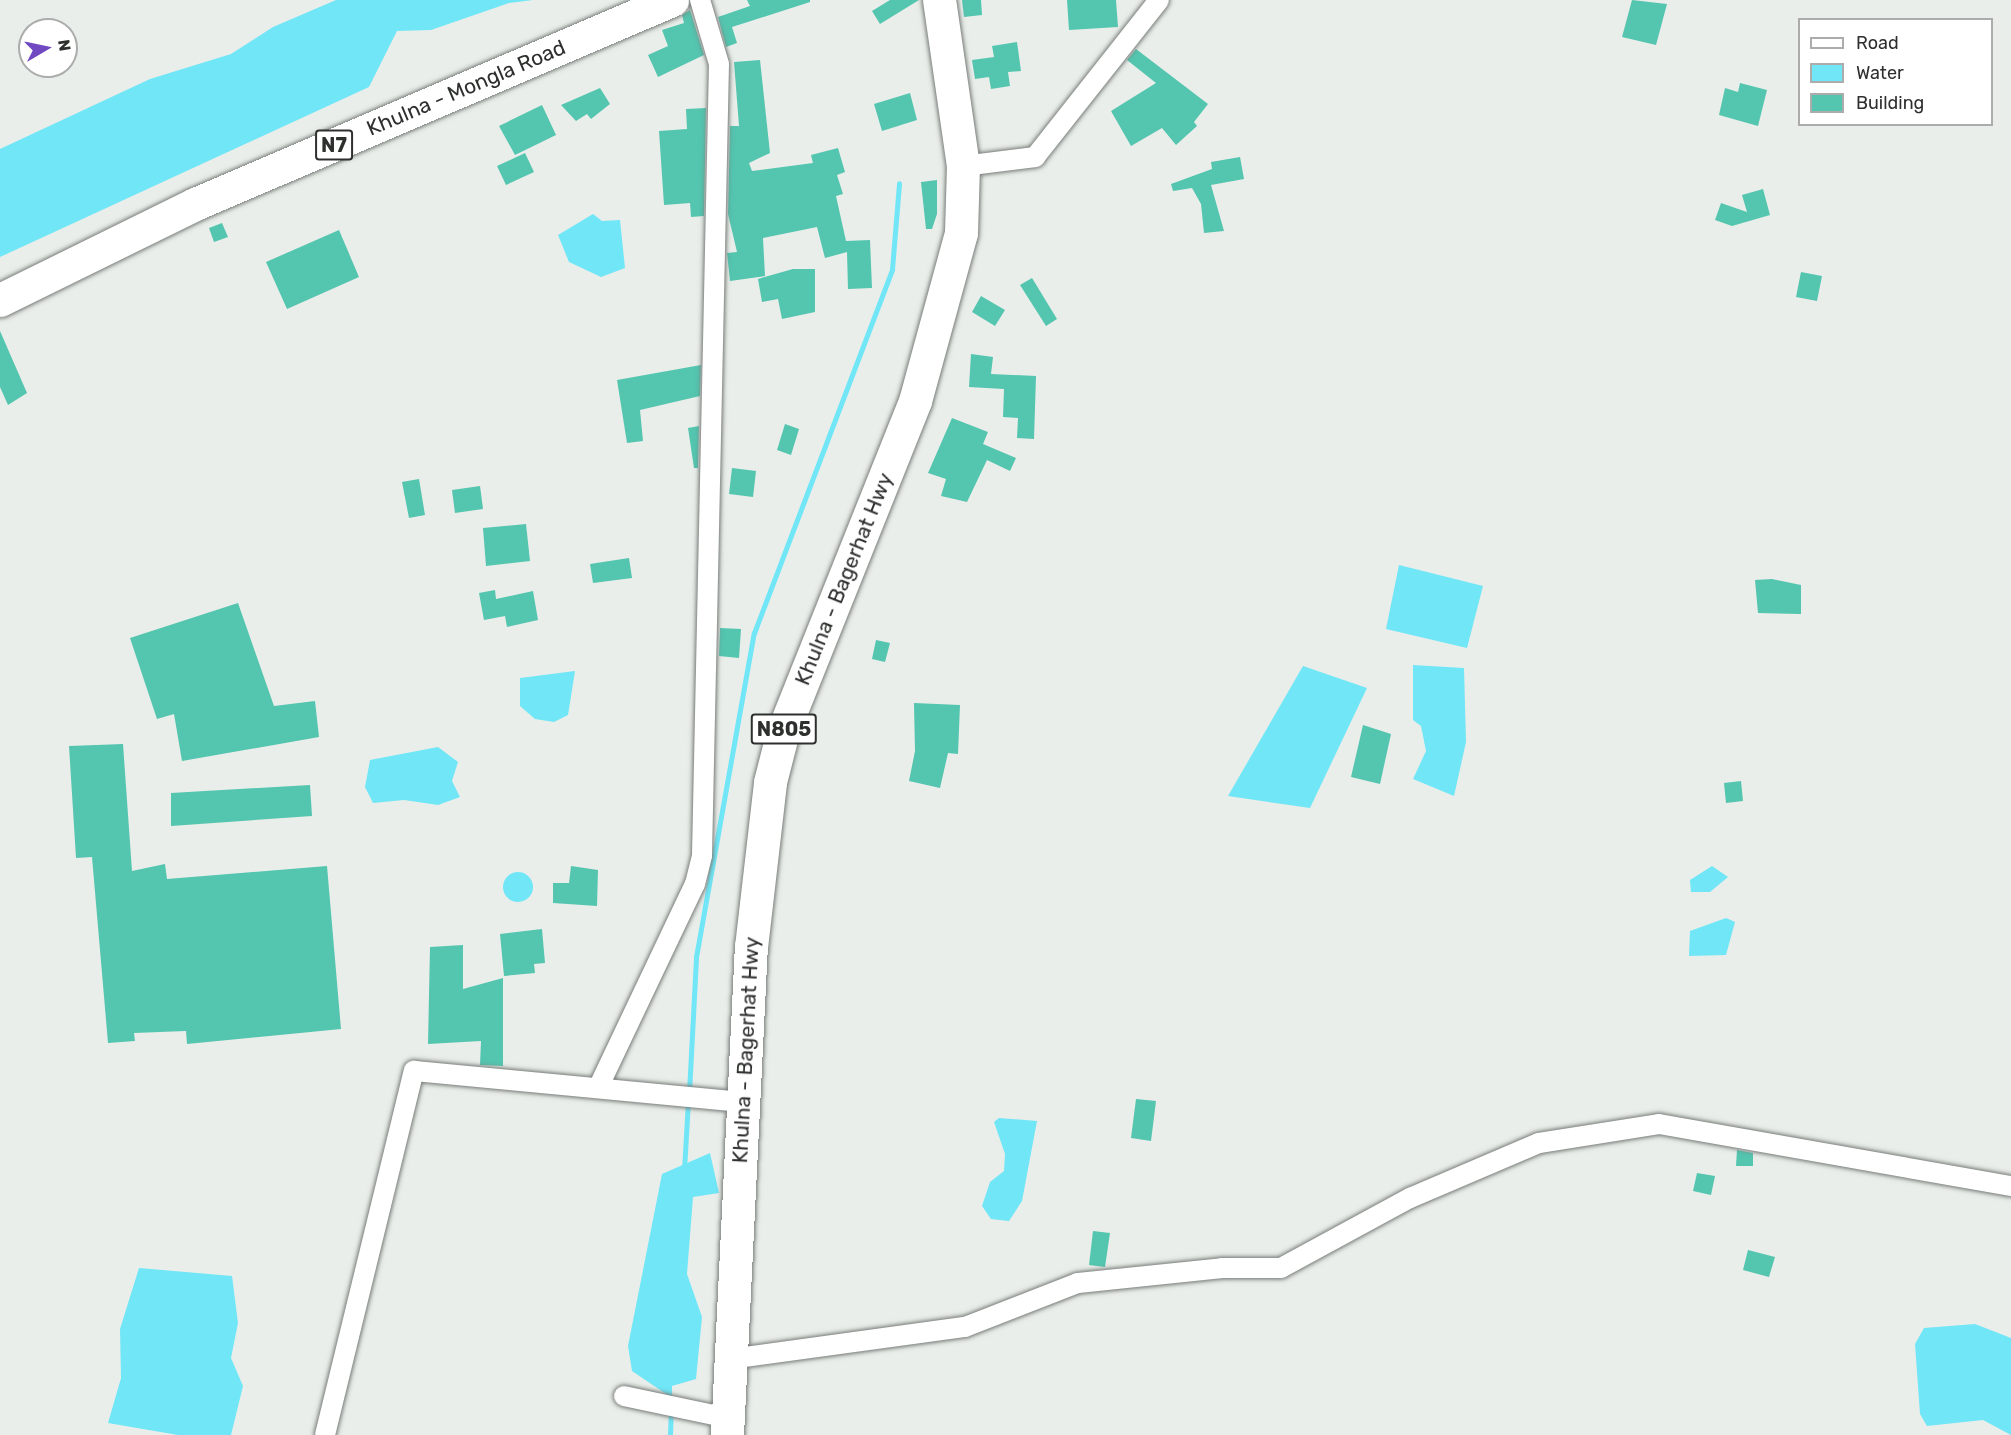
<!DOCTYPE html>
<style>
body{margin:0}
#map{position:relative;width:2011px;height:1435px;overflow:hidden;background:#e9eeea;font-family:Rubik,sans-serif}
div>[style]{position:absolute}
.water>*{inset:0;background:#70e6f6}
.round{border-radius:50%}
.stream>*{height:5px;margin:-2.5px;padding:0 2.5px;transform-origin:2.5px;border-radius:2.5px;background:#70e6f6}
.building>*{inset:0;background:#54c5af}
.roads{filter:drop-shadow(0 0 2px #787d79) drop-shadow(0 0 2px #787d79)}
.street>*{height:20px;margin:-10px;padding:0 10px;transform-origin:10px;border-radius:10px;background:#fff}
.highway>*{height:33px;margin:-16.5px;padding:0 16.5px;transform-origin:16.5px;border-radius:16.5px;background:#fff}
span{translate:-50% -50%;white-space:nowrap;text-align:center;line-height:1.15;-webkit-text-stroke:4.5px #fff;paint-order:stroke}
.shield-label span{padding:2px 4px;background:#fff;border:2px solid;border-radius:4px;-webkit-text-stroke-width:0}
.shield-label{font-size:20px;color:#2e302e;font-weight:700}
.street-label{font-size:21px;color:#2e302e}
.legend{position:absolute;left:1798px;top:18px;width:195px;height:108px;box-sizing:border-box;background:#fff;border:2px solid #abacab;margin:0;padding:8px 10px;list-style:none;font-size:18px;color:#2e302e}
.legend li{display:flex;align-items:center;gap:12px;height:30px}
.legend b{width:30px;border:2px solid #abacab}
.north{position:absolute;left:18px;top:18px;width:60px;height:60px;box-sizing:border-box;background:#fff;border:2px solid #abacab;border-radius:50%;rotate:81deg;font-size:16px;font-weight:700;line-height:24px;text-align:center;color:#2e302e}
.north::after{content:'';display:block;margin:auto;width:21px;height:27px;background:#7049c2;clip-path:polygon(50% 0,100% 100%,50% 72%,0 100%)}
</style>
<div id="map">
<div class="water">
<i style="clip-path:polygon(336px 0,533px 0,509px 3px,431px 30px,397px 31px,369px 87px,0 257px,0 149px,150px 79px,231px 54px,273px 27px)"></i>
<i style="clip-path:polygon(593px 214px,602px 221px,620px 220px,625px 268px,601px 277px,569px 262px,558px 235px)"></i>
<i style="clip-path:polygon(1399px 565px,1483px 586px,1467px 648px,1386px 629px)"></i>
<i style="clip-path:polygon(1413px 665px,1464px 668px,1466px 742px,1454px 796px,1413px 779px,1426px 751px,1421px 726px,1413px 720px)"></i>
<i style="clip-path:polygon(1303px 666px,1367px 688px,1310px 808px,1228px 796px)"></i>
<i style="clip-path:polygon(575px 671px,568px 715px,554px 722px,535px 719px,520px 706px,520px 678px)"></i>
<i style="clip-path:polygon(438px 747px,458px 762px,452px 781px,460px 797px,438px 805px,404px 800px,373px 803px,365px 787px,370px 760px)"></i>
<i style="clip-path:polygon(1712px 866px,1728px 877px,1710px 892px,1691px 892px,1690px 880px)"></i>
<i class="round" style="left:503px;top:872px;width:30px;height:30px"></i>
<i style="clip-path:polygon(1726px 918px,1735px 922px,1726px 955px,1689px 956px,1690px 931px)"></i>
<i style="clip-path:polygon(999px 1118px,1037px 1121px,1022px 1201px,1009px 1221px,991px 1219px,982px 1206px,990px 1182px,1004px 1171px,1005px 1154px,994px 1122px)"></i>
<i style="clip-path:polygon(710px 1153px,719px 1193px,693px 1197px,687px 1274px,702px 1317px,696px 1379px,672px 1386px,672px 1398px,632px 1371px,628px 1346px,662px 1174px)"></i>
<i style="clip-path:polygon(139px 1268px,232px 1276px,238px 1323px,231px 1358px,243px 1386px,231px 1435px,178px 1435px,108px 1423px,121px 1378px,120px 1329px)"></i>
<i style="clip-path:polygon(1975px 1324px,2011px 1338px,2011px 1435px,1983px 1420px,1927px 1426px,1920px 1414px,1915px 1344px,1924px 1328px)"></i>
</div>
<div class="stream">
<i style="left:689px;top:1092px;width:135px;rotate:-87deg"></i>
<i style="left:696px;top:957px;width:329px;rotate:-79.9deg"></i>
<i style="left:754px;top:633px;width:389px;rotate:-69.2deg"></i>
<i style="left:892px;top:269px;width:86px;rotate:-85.3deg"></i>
<i style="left:684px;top:1170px;width:69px;rotate:-86.7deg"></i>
<i style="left:670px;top:1435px;width:25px;rotate:-88deg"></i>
</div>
<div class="building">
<i style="clip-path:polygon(747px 0,810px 0,810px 2px,732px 27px,737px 43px,726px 47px,718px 17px,750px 6px)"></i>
<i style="clip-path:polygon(890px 0,919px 0,880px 24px,872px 11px)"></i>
<i style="clip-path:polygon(962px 0,981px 0,982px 15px,964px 17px)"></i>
<i style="clip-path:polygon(1067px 0,1116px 0,1118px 27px,1069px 30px)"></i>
<i style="clip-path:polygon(1632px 0,1667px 4px,1656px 45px,1622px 37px)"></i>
<i style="clip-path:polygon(690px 10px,704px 55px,658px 77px,648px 55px,668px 46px,662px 30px,684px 23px,682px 15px)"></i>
<i style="clip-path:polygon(1017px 42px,1021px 71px,1008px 72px,1010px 86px,991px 89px,989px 77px,975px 79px,972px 60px,994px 57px,992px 46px)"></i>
<i style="clip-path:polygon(1136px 49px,1208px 104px,1194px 122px,1197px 126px,1176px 145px,1162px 128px,1131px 146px,1111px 111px,1156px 83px,1127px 60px)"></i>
<i style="clip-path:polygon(760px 60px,770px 153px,749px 163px,752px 171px,813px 163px,811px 155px,838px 148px,845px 172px,837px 175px,843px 194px,836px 196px,846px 241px,870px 240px,872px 288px,848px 289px,847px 252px,825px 258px,817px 227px,763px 238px,765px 276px,730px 281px,727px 253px,737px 252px,728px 214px,730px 126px,739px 126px,734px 62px)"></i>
<i style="clip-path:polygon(1740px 83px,1767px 90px,1758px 126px,1719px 115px,1725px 88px,1738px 92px)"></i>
<i style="clip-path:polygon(600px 88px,610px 104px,591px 119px,587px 114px,576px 121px,561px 105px)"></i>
<i style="clip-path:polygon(910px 93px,917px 120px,882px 131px,874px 104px)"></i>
<i style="clip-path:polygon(542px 105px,556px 135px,515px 155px,499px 126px)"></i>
<i style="clip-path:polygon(706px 108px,704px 216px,691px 217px,690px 203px,664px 205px,659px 131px,687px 129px,686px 109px)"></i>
<i style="clip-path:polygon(525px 153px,534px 172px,506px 185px,497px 166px)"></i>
<i style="clip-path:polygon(1240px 157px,1244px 179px,1211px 185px,1224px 231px,1204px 233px,1201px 204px,1192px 188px,1173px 191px,1171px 184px,1212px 169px,1211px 162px)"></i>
<i style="clip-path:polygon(937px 180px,937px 214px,932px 229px,926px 229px,921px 182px)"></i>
<i style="clip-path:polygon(1763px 189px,1770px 215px,1732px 226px,1715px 220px,1721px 203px,1747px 212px,1742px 195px)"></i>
<i style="clip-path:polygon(222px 223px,228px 237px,214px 242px,209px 228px)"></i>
<i style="clip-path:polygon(339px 230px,359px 277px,287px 309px,266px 262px)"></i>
<i style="clip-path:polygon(793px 269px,815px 269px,815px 312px,782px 319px,778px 299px,762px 302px,758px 279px)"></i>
<i style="clip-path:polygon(1801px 272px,1822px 276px,1817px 301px,1796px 297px)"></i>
<i style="clip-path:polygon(1032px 278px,1057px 319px,1046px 326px,1020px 285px)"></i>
<i style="clip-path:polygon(981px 296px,1005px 310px,995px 326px,972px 312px)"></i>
<i style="clip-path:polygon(0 331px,27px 393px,8px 405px,0 387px)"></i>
<i style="clip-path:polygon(971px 354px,993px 357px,991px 374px,1036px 376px,1034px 439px,1017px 438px,1018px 418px,1003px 417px,1004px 389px,969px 387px)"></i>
<i style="clip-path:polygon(701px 365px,700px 396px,640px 410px,643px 441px,627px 443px,617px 380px)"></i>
<i style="clip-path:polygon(952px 418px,988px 432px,983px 444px,1016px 458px,1010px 471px,987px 460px,967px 502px,941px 496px,946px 479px,928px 473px)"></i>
<i style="clip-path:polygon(785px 424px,799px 429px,791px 455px,777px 450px)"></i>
<i style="clip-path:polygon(699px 426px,698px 468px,694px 468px,688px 428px)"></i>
<i style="clip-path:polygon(732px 468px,756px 471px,753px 497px,729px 494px)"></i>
<i style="clip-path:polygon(419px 479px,425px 515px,409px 518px,402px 482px)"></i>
<i style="clip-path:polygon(480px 486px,483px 509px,455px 513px,452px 490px)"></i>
<i style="clip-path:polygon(526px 524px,530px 561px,486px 566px,483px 528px)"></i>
<i style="clip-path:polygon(629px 558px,632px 578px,593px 583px,590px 564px)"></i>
<i style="clip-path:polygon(1772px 579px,1801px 585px,1801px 614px,1758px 613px,1755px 580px)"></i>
<i style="clip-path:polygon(495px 590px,496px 599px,533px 591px,538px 620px,507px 627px,505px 616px,484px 620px,479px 593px)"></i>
<i style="clip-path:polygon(238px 603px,274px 706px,315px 701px,319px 737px,182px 761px,174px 714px,157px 719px,130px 638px)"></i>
<i style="clip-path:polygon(720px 628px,741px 629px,739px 658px,719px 656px)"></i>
<i style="clip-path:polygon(876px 640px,890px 643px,885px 662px,872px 659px)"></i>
<i style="clip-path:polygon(914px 703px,960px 705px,958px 754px,948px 753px,940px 788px,909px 781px,915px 751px)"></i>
<i style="clip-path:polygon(1363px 725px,1391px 734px,1380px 784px,1351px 777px)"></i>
<i style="clip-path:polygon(123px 744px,132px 871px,165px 864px,167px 879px,327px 866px,341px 1029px,187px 1044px,186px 1031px,134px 1033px,135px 1041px,108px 1043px,92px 857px,76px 858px,69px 746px)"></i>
<i style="clip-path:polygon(1741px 781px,1743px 801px,1726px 803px,1724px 783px)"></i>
<i style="clip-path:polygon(310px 785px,312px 816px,171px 826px,171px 793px)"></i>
<i style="clip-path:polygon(571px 866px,598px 870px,597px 906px,553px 903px,553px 883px,569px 883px)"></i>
<i style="clip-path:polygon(542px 929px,545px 963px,534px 964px,535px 973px,504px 976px,500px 934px)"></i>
<i style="clip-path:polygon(463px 945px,463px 989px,503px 978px,503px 1066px,480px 1065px,481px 1041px,428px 1044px,430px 947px)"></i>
<i style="clip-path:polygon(1136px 1099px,1156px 1101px,1151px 1141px,1131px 1138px)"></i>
<i style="clip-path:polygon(1737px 1150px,1753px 1153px,1753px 1166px,1736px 1166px)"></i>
<i style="clip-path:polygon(1697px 1173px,1715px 1176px,1711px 1195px,1693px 1191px)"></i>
<i style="clip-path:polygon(1093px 1231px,1110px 1233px,1105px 1267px,1089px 1265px)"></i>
<i style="clip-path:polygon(1748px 1250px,1775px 1257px,1769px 1277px,1743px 1270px)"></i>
</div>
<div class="roads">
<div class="street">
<i style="left:963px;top:166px;width:73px;rotate:-7.1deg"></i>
<i style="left:1035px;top:157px;width:200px;rotate:-51.7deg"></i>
<i style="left:598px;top:1088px;width:226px;rotate:-64.6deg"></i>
<i style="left:695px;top:884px;width:30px;rotate:-76deg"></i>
<i style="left:702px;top:855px;width:791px;rotate:-88.77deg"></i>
<i style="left:719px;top:64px;width:67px;rotate:-106.5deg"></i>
<i style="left:730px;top:1359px;width:237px;rotate:-7.8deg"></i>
<i style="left:965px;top:1327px;width:121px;rotate:-21.3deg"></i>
<i style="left:1078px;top:1283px;width:145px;rotate:-5.9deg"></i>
<i style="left:1222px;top:1268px;width:59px"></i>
<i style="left:1281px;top:1268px;width:147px;rotate:-28.5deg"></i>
<i style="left:1410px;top:1198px;width:140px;rotate:-23.1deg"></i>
<i style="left:1539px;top:1143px;width:121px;rotate:-9deg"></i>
<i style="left:1659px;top:1124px;width:357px;rotate:10deg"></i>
<i style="left:624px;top:1396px;width:106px;rotate:11.9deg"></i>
<i style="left:325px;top:1435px;width:375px;rotate:-76.3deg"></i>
<i style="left:414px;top:1071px;width:330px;rotate:5.4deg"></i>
</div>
<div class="highway">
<i style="left:0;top:300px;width:217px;rotate:-26.2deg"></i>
<i style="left:195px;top:204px;width:519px;rotate:-23.16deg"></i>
<i style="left:727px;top:1435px;width:489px;rotate:-87.2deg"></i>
<i style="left:751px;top:947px;width:166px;rotate:-83.4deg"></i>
<i style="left:770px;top:782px;width:53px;rotate:-75.7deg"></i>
<i style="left:783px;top:731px;width:355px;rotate:-68.2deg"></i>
<i style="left:915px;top:401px;width:174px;rotate:-74.7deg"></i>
<i style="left:961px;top:233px;width:67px;rotate:-88.3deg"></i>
<i style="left:963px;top:166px;width:168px;rotate:-98.2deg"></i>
</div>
</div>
<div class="shield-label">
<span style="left:334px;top:145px">N7</span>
<span style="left:784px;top:729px">N805</span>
</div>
<div class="street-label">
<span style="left:466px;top:88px;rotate:-23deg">Khulna - Mongla Road</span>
<span style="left:844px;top:579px;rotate:-68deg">Khulna - Bagerhat Hwy</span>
<span style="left:746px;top:1050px;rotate:-87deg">Khulna - Bagerhat Hwy</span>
</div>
<ul class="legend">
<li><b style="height:8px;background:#fff"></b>Road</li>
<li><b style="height:16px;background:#70e6f6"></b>Water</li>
<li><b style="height:16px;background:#54c5af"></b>Building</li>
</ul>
<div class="north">N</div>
</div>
